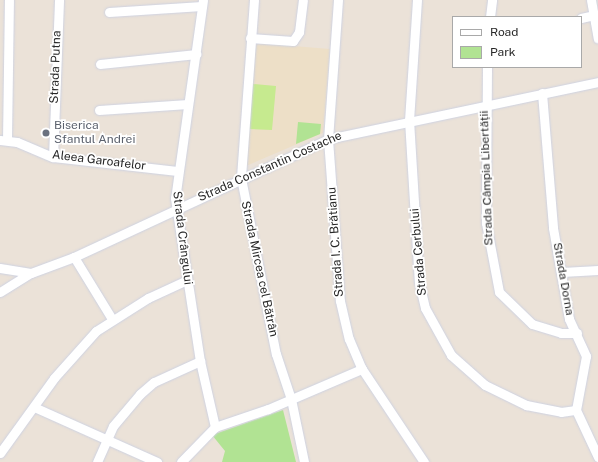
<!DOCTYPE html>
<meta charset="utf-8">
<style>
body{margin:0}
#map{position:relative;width:598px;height:462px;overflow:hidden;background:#ebe2d8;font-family:"Public Sans",sans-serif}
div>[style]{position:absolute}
.education>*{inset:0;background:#eddfc7}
.green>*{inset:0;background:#b1e393}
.pitch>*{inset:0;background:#c6ea8f}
.roads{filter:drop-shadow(0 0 1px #ced2e1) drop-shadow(0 0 1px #ced2e1)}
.minor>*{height:9px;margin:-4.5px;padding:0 4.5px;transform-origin:4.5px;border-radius:4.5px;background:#fff}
.dots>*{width:11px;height:11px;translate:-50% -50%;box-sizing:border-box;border:2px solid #fff;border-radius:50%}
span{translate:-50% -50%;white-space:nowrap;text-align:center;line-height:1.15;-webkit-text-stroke:3.5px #fff;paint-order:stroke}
.street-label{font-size:12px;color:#282828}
.worship-label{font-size:12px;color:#5b616d}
.left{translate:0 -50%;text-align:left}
.legend{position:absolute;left:452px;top:16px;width:130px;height:52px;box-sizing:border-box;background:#fff;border:1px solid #a9a9a9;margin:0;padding:5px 7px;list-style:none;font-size:12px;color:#282828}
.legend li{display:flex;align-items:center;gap:8px;height:20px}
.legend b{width:20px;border:1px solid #a9a9a9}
</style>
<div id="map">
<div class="education">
<i style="clip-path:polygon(256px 43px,330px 49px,323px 133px,246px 166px)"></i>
</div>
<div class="green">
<i style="clip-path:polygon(298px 122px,321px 124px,320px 134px,296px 144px)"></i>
<i style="clip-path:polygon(283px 410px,296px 462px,222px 462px,225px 451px,212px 435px)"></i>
</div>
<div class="pitch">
<i style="clip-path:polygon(253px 84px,276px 86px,272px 130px,249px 129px)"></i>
</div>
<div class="roads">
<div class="minor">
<i style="left:203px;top:0;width:200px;rotate:98deg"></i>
<i style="left:175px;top:198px;width:165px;rotate:81.3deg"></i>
<i style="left:200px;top:361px;width:68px;rotate:77.2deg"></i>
<i style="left:254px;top:0;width:178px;rotate:94.2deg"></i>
<i style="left:241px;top:178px;width:179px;rotate:78.8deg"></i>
<i style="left:276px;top:354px;width:47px;rotate:71.6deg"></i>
<i style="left:291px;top:399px;width:64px;rotate:78.3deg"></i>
<i style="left:338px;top:0;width:139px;rotate:94.1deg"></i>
<i style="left:328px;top:139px;width:162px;rotate:85.8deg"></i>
<i style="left:340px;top:301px;width:39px;rotate:77deg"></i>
<i style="left:349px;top:339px;width:33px;rotate:67deg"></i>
<i style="left:362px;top:369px;width:112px;rotate:56.3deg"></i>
<i style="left:417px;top:0;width:120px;rotate:93.8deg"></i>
<i style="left:409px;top:120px;width:162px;rotate:86.5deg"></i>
<i style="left:419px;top:282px;width:27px;rotate:77deg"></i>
<i style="left:425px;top:308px;width:54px;rotate:61deg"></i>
<i style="left:451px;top:355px;width:45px;rotate:41.4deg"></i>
<i style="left:485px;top:385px;width:46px;rotate:26deg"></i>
<i style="left:526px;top:405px;width:36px;rotate:11deg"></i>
<i style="left:561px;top:412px;width:15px;rotate:-8deg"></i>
<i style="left:591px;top:0;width:39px;rotate:80deg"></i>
<i style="left:109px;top:12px;width:93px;rotate:-3.7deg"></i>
<i style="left:490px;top:17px;width:17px;rotate:-83deg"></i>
<i style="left:581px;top:18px;width:13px;rotate:-13deg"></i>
<i style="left:250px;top:38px;width:43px;rotate:4deg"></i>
<i style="left:293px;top:41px;width:11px;rotate:-56deg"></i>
<i style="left:299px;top:32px;width:32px;rotate:-83deg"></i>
<i style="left:100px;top:64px;width:97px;rotate:-5.9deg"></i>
<i style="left:487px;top:67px;width:156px;rotate:90.4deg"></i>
<i style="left:486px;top:223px;width:70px;rotate:79.3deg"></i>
<i style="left:499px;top:292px;width:46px;rotate:44.1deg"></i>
<i style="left:532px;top:324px;width:30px;rotate:17deg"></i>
<i style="left:561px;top:333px;width:16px"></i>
<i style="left:542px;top:93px;width:135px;rotate:85.3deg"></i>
<i style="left:553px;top:228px;width:92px;rotate:80deg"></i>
<i style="left:569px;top:319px;width:41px;rotate:65.3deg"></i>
<i style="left:586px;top:356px;width:55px;rotate:100.5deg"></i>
<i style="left:576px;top:410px;width:52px;rotate:64.9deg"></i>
<i style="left:99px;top:110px;width:89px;rotate:-3.9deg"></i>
<i style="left:0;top:140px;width:17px;rotate:7deg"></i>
<i style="left:17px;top:142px;width:39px;rotate:23deg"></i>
<i style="left:53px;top:157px;width:125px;rotate:6.4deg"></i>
<i style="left:7px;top:140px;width:140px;rotate:-89.2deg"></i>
<i style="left:53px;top:157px;width:157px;rotate:-87.8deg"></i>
<i style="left:74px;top:257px;width:73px;rotate:58.5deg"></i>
<i style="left:0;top:268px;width:31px;rotate:9deg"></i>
<i style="left:31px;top:273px;width:46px;rotate:-20.4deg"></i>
<i style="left:74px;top:257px;width:280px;rotate:-24.9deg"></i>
<i style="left:328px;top:139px;width:276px;rotate:-11.9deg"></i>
<i style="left:562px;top:272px;width:36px;rotate:-3deg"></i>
<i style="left:0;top:292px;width:36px;rotate:-32deg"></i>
<i style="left:34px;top:407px;width:135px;rotate:24.1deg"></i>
<i style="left:0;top:453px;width:92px;rotate:-54.2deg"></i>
<i style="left:54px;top:378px;width:63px;rotate:-48.2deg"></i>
<i style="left:96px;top:331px;width:62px;rotate:-32.4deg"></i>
<i style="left:148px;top:298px;width:43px;rotate:-24.8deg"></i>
<i style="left:97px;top:462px;width:39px;rotate:-66deg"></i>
<i style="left:113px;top:426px;width:42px;rotate:-49.8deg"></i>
<i style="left:140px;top:394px;width:18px;rotate:-41deg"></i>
<i style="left:154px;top:382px;width:51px;rotate:-24.5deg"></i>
<i style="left:181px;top:462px;width:49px;rotate:-45.8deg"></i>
<i style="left:215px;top:427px;width:56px;rotate:-18.8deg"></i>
<i style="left:268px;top:409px;width:102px;rotate:-23.1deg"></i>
</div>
</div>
<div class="dots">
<i style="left:46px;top:133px;background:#6b7280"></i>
</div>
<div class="street-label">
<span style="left:56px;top:67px;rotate:-88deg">Strada Putna</span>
<span style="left:99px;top:161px;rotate:7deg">Aleea Garoafelor</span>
<span style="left:270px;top:167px;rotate:-24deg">Strada Constantin Costache</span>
<span style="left:487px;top:178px;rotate:-92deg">Strada Câmpia Libertății</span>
<span style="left:182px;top:238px;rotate:83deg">Strada Crângului</span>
<span style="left:336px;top:242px;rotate:-94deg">Strada I. C. Brătianu</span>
<span style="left:419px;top:252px;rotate:-95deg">Strada Cerbului</span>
<span style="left:259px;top:269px;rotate:78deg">Strada Mircea cel Bătrân</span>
<span style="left:563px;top:279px;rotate:80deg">Strada Dorna</span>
</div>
<div class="worship-label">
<span class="left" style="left:54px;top:133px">Biserica<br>Sfantul Andrei</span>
</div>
<ul class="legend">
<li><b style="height:5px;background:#fff"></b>Road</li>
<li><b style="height:11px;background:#b1e393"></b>Park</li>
</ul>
</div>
